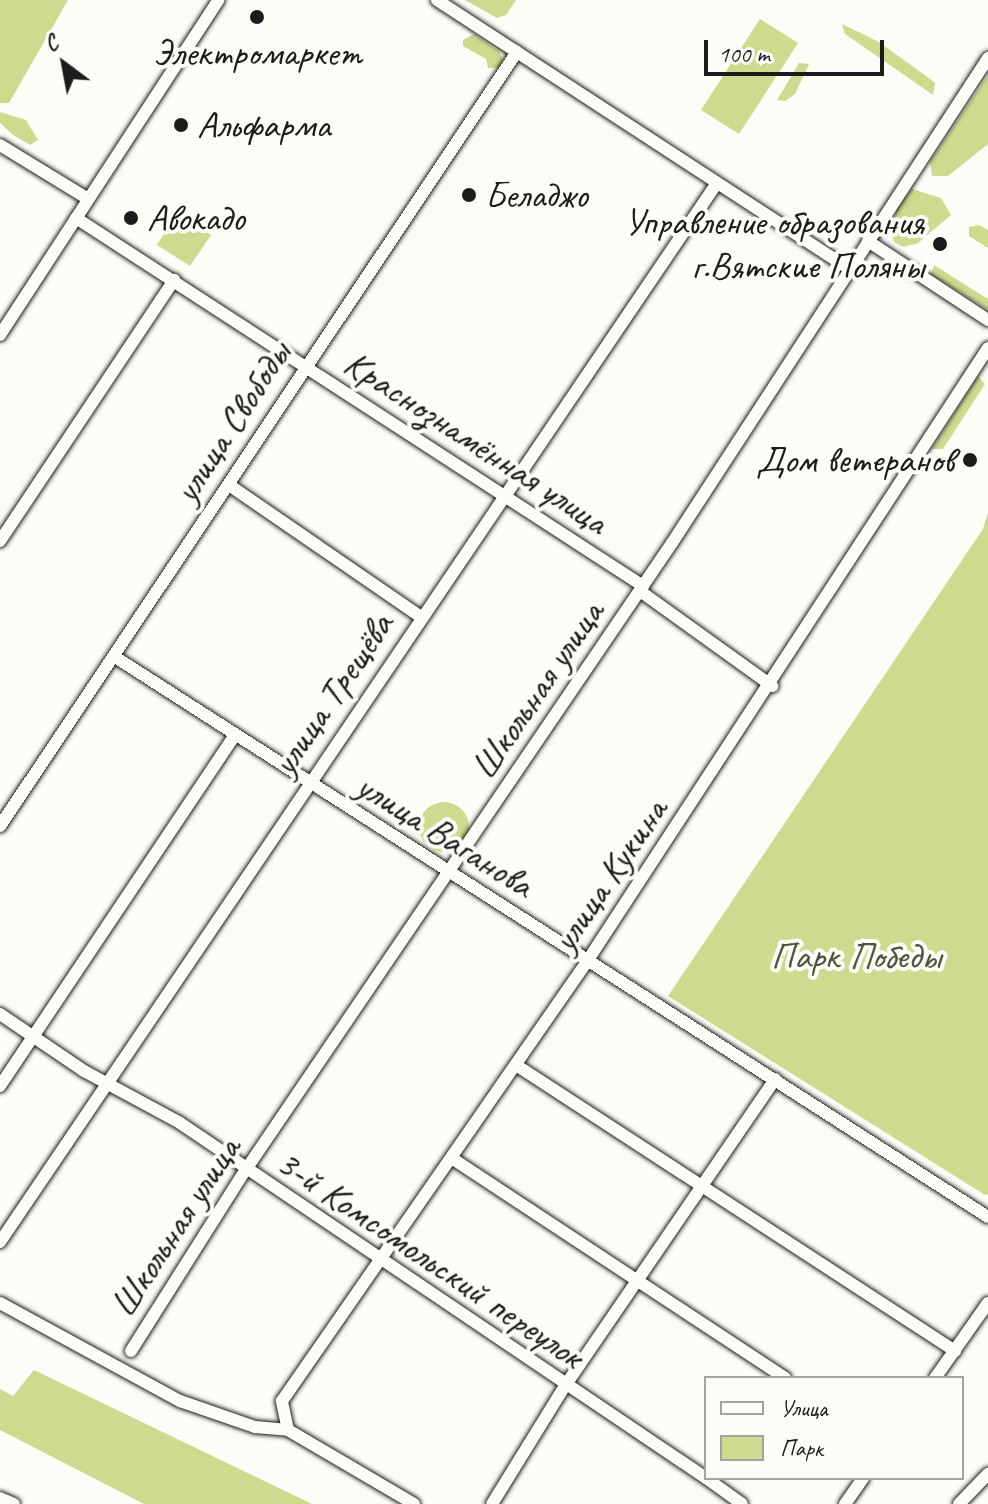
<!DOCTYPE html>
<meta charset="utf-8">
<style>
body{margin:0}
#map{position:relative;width:988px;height:1504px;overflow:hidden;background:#fdfcf7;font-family:Caveat,sans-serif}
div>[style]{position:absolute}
.green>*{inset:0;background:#cddb8e}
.round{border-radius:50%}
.roads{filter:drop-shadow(0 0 2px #1c1c1c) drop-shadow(0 0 2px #1c1c1c)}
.minor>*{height:12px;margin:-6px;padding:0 6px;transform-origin:6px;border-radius:6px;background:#fdfcf7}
.dots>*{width:22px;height:22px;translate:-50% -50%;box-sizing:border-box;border:4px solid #fdfcf7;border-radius:50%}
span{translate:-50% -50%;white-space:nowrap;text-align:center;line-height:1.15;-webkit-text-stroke:8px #fdfcf7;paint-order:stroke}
.poi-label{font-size:38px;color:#1c1c1c}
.left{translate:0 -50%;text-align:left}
.right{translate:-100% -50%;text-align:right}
.street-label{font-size:38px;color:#1c1c1c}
.park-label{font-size:38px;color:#51553e}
.legend{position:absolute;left:704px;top:1376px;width:260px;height:104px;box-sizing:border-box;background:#fdfcf7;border:2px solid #a3a29f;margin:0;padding:10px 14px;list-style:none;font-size:24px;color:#1c1c1c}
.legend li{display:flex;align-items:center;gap:16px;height:40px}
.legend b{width:40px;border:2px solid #a3a29f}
.north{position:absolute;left:24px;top:24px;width:80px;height:80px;-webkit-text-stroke:6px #fdfcf7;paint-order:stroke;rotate:328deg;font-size:22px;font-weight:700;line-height:32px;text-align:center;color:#1c1c1c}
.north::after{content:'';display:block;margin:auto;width:28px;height:36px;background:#1c1c1c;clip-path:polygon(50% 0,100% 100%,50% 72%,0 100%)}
.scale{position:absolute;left:704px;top:40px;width:180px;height:36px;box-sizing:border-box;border:4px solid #1c1c1c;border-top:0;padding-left:10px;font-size:24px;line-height:28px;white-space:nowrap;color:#1c1c1c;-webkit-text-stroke:6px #fdfcf7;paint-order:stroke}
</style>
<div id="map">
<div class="green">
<i style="clip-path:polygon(0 0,68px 0,9px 103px,0 103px)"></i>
<i style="clip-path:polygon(465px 0,516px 0,506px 15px,497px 18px)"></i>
<i style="clip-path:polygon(760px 19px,798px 43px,739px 134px,701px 110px)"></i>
<i style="clip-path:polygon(842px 24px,879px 42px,926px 76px,935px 83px,933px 95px,845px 34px)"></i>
<i style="clip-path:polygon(474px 34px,499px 51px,504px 62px,500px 68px,488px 68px,486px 59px,463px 46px,463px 40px)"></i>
<i style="clip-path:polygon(799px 63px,809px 64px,795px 94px,785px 101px,777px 100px)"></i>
<i style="clip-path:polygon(988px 75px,988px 144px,948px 176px,932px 176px,930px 162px)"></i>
<i style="clip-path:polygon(0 112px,26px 120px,38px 140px,30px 145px,13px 135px,0 123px)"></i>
<i style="clip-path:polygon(912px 189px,941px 198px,951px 215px,918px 243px,903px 247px,894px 242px,891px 231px,898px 206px)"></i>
<i style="clip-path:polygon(177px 213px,211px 235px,190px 266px,157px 245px)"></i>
<i style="clip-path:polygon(979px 225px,988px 230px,988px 248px,969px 236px,969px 227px)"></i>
<i style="clip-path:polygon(934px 265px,988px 299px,988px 310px,931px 274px)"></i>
<i style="clip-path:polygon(978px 376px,985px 384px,943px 449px,932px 449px)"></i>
<i style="clip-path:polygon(988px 512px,988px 1194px,985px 1195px,668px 996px,983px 529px)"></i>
<i class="round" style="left:419px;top:802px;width:50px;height:50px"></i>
<i style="clip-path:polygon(34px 1370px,312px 1504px,144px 1504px,0 1430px,0 1389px,13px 1396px)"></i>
</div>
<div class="roads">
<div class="minor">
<i style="left:437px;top:0;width:491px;rotate:33.1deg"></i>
<i style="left:0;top:145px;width:103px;rotate:31.5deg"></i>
<i style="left:76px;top:218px;width:676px;rotate:32.98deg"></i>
<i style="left:868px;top:241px;width:144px;rotate:33.4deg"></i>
<i style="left:0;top:335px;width:400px;rotate:-56.9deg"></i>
<i style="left:229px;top:485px;width:233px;rotate:34.5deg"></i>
<i style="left:0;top:541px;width:314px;rotate:-56.3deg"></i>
<i style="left:640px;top:591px;width:163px;rotate:35.7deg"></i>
<i style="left:115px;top:657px;width:1037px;rotate:32.68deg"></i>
<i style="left:0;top:826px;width:931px;rotate:-56.26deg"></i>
<i style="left:0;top:1014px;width:102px;rotate:34.2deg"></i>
<i style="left:84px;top:1071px;width:109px;rotate:28.4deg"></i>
<i style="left:180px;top:1123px;width:635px;rotate:34.02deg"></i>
<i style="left:516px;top:1065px;width:524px;rotate:33.08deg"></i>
<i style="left:0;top:1086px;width:421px;rotate:-56.2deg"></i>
<i style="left:453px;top:1159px;width:398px;rotate:33.4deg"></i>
<i style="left:0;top:1242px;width:1279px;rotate:-55.9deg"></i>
<i style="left:0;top:1303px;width:205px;rotate:28.6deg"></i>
<i style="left:180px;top:1401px;width:79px;rotate:19.1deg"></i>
<i style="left:255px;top:1427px;width:33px;rotate:5deg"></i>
<i style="left:288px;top:1430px;width:146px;rotate:30.4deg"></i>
<i style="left:131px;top:1351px;width:213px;rotate:-57.7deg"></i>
<i style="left:245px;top:1171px;width:759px;rotate:-55.79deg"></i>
<i style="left:672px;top:543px;width:579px;rotate:-56.91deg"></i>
<i style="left:935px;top:1378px;width:92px;rotate:-54.8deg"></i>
<i style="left:288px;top:1430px;width:30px;rotate:-102deg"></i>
<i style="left:282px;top:1401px;width:537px;rotate:-55.24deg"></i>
<i style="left:588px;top:960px;width:731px;rotate:-56.83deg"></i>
<i style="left:706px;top:1478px;width:44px;rotate:35.8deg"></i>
<i style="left:0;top:1498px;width:15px;rotate:23deg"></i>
<i style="left:492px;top:1504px;width:139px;rotate:-58.3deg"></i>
<i style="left:565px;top:1386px;width:372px;rotate:-55.6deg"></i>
<i style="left:845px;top:1504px;width:32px;rotate:-55deg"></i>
<i style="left:959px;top:1504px;width:42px;rotate:-46deg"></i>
</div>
</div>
<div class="dots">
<i style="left:257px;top:17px;background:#1c1c1c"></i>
<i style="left:181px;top:125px;background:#1c1c1c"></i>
<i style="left:469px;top:195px;background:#1c1c1c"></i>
<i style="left:131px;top:218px;background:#1c1c1c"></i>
<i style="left:940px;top:244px;background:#1c1c1c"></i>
<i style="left:970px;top:460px;background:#1c1c1c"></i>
</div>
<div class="poi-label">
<span style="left:257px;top:53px">Электромаркет</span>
<span class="left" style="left:197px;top:125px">Альфарма</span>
<span class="left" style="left:485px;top:195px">Беладжо</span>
<span class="left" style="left:147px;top:218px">Авокадо</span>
<span class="right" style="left:924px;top:244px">Управление образования<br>г.Вятские Поляны</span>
<span class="right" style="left:954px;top:460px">Дом ветеранов</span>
</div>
<div class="street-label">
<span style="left:232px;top:422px;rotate:-57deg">улица Свободы</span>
<span style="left:476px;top:442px;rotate:33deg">Краснознамённая улица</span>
<span style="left:537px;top:690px;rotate:-56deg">Школьная улица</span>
<span style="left:332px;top:694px;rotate:-56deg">улица Трещёва</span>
<span style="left:445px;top:835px;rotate:32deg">улица Ваганова</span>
<span style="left:609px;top:875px;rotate:-56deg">улица Кукина</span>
<span style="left:175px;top:1227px;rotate:-57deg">Школьная улица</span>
<span style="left:430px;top:1259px;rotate:34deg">3-й Комсомольский переулок</span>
</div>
<div class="park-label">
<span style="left:856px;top:956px">Парк Победы</span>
</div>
<ul class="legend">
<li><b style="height:10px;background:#fdfcf7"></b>Улица</li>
<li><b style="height:22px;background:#cddb8e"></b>Парк</li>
</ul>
<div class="north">С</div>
<div class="scale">100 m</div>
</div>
